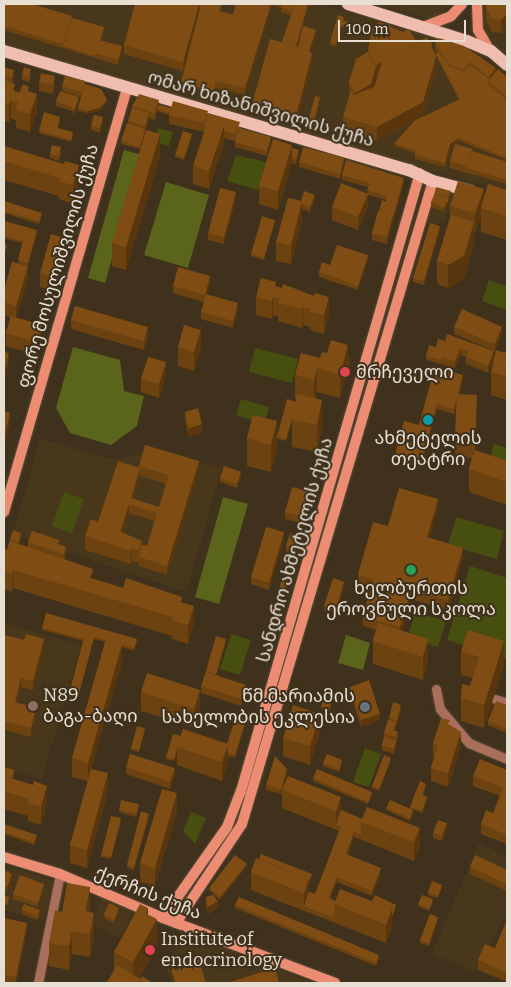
<!DOCTYPE html>
<meta charset="utf-8">
<style>
body{margin:0}
#map{position:relative;width:511px;height:987px;overflow:hidden;background:#3f311c;font-family:Bitter,"Noto Sans Georgian",serif}
div>[style]{position:absolute}
.built>*{inset:0;background:#49371b}
.green>*{inset:0;background:#474f10}
.forest>*{inset:0;background:#5a641b}
.roads{filter:drop-shadow(0 0 1px #5a4d39) drop-shadow(0 0 1px #5a4d39)}
.street>*{height:9px;margin:-4.5px;padding:0 4.5px;transform-origin:4.5px;border-radius:4.5px;background:#aa6e5d}
.secondary>*{height:10px;margin:-5px;padding:0 5px;transform-origin:5px;border-radius:5px;background:#ec8d73}
.primary>*{height:12px;margin:-6px;padding:0 6px;transform-origin:6px;border-radius:6px;background:#f0beb0}
.wall>*{inset:0;background:#6d4211}
.shaded-wall>*{inset:0;background:#59360e}
.building>*{inset:0;background:#7f4d14}
.dots>*{width:14px;height:14px;translate:-50% -50%;box-sizing:border-box;border:2px solid #3f311c;border-radius:50%}
span{translate:-50% -50%;white-space:nowrap;text-align:center;line-height:1.15;-webkit-text-stroke:4px #3f311c;paint-order:stroke}
.street-label{font-size:18px;color:#e7dfd2}
.poi-label{font-size:18px;color:#e7dfd2}
.left{translate:0 -50%;text-align:left}
.right{translate:-100% -50%;text-align:right}
.frame{position:absolute;inset:0;border:5px solid #e7dfd2;pointer-events:none}
.scale{position:absolute;left:338px;top:20px;width:128px;height:22px;box-sizing:border-box;border:2px solid #e7dfd2;border-top:0;padding-left:6px;font-size:15px;line-height:18px;white-space:nowrap;color:#e7dfd2;-webkit-text-stroke:4px #3f311c;paint-order:stroke}
</style>
<div id="map">
<div class="built">
<i style="clip-path:polygon(4px 4px,319px 4px,467px 47px,507px 76px,507px 191px,307px 137px,4px 44px)"></i>
<i style="clip-path:polygon(374px 4px,451px 4px,440px 17px,430px 19px)"></i>
<i style="clip-path:polygon(484px 4px,507px 4px,507px 55px,485px 37px,481px 27px)"></i>
<i style="clip-path:polygon(435px 185px,458px 191px,444px 223px,424px 224px)"></i>
<i style="clip-path:polygon(40px 439px,113px 459px,157px 450px,222px 468px,186px 592px,13px 534px)"></i>
<i style="clip-path:polygon(4px 623px,81px 645px,42px 779px,4px 768px)"></i>
<i style="clip-path:polygon(479px 843px,507px 856px,507px 919px,504px 917px,490px 945px,486px 944px,474px 972px,432px 954px)"></i>
<i style="clip-path:polygon(4px 865px,53px 881px,43px 923px,4px 909px)"></i>
<i style="clip-path:polygon(101px 898px,135px 911px,120px 938px,91px 923px)"></i>
<i style="clip-path:polygon(181px 930px,312px 983px,171px 983px,167px 971px)"></i>
</div>
<div class="green">
<i style="clip-path:polygon(158px 128px,173px 132px,169px 146px,155px 142px)"></i>
<i style="clip-path:polygon(236px 155px,266px 162px,258px 190px,227px 181px)"></i>
<i style="clip-path:polygon(489px 280px,507px 287px,507px 310px,482px 301px)"></i>
<i style="clip-path:polygon(255px 348px,298px 359px,292px 383px,249px 372px)"></i>
<i style="clip-path:polygon(241px 399px,269px 407px,264px 424px,236px 415px)"></i>
<i style="clip-path:polygon(494px 444px,507px 448px,507px 471px,488px 465px)"></i>
<i style="clip-path:polygon(64px 492px,84px 499px,72px 533px,52px 526px)"></i>
<i style="clip-path:polygon(456px 517px,504px 531px,497px 559px,448px 545px)"></i>
<i style="clip-path:polygon(470px 566px,507px 578px,507px 659px,447px 640px)"></i>
<i style="clip-path:polygon(415px 612px,446px 621px,438px 647px,408px 638px)"></i>
<i style="clip-path:polygon(231px 634px,251px 640px,240px 675px,220px 669px)"></i>
<i style="clip-path:polygon(365px 748px,381px 754px,369px 787px,353px 782px)"></i>
<i style="clip-path:polygon(191px 812px,206px 818px,195px 844px,183px 831px)"></i>
</div>
<div class="forest">
<i style="clip-path:polygon(124px 150px,142px 155px,105px 283px,88px 278px)"></i>
<i style="clip-path:polygon(166px 182px,209px 195px,188px 268px,144px 255px)"></i>
<i style="clip-path:polygon(73px 347px,120px 360px,124px 391px,144px 396px,137px 426px,111px 445px,70px 433px,56px 408px)"></i>
<i style="clip-path:polygon(223px 497px,248px 504px,219px 604px,195px 597px)"></i>
<i style="clip-path:polygon(346px 635px,370px 643px,363px 670px,338px 663px)"></i>
</div>
<div class="roads">
<div class="street">
<i style="left:436px;top:689px;width:20px;rotate:79deg"></i>
<i style="left:440px;top:709px;width:45px;rotate:49.5deg"></i>
<i style="left:469px;top:743px;width:41px;rotate:22.8deg"></i>
<i style="left:495px;top:699px;width:13px;rotate:18deg"></i>
<i style="left:38px;top:983px;width:111px;rotate:-78.6deg"></i>
</div>
<div class="secondary">
<i style="left:477px;top:4px;width:26px;rotate:88deg"></i>
<i style="left:478px;top:30px;width:24px;rotate:60deg"></i>
<i style="left:423px;top:27px;width:30px;rotate:-21deg"></i>
<i style="left:451px;top:16px;width:16px;rotate:-47deg"></i>
<i style="left:4px;top:512px;width:441px;rotate:-73.8deg"></i>
<i style="left:4px;top:857px;width:59px;rotate:16.9deg"></i>
<i style="left:60px;top:874px;width:112px;rotate:23.1deg"></i>
<i style="left:163px;top:918px;width:184px;rotate:20.7deg"></i>
<i style="left:163px;top:918px;width:111px;rotate:-54.9deg"></i>
<i style="left:227px;top:827px;width:39px;rotate:-69deg"></i>
<i style="left:241px;top:791px;width:643px;rotate:-73.85deg"></i>
<i style="left:176px;top:923px;width:119px;rotate:-56.3deg"></i>
<i style="left:242px;top:824px;width:671px;rotate:-73.46deg"></i>
</div>
<div class="primary">
<i style="left:348px;top:4px;width:125px;rotate:17.3deg"></i>
<i style="left:467px;top:41px;width:26px;rotate:23deg"></i>
<i style="left:491px;top:51px;width:21px;rotate:41deg"></i>
<i style="left:4px;top:51px;width:422px;rotate:16.4deg"></i>
<i style="left:409px;top:170px;width:26px;rotate:25deg"></i>
<i style="left:433px;top:181px;width:39px;rotate:15deg"></i>
</div>
</div>
<div class="wall">
<i style="clip-path:polygon(4px 4px,72px 18px,104px 30px,101px 40px,122px 51px,118px 65px,4px 30px)"></i>
<i style="clip-path:polygon(135px 4px,222px 4px,220px 11px,233px 15px,236px 4px,308px 4px,308px 6px,297px 47px,316px 34px,310px 52px,312px 64px,297px 121px,290px 123px,253px 111px,253px 101px,282px 42px,291px 16px,281px 12px,281px 8px,272px 5px,245px 95px,215px 88px,213px 94px,181px 84px,193px 34px,183px 71px,124px 54px,124px 45px)"></i>
<i style="clip-path:polygon(507px 4px,507px 26px,501px 33px,492px 32px,486px 20px,486px 7px)"></i>
<i style="clip-path:polygon(344px 19px,343px 21px,349px 25px,348px 29px,341px 27px,336px 46px,330px 45px,330px 42px)"></i>
<i style="clip-path:polygon(evenodd,429px 41px,431px 41px,432px 48px,436px 56px,437px 52px,435px 49px,435px 44px,496px 72px,507px 77px,507px 160px,459px 141px,459px 143px,456px 145px,472px 151px,507px 162px,507px 184px,450px 168px,450px 161px,455px 145px,450px 149px,445px 167px,415px 159px,415px 153px,394px 146px,394px 144px,459px 100px,436px 56px,436px 70px,423px 116px,377px 141px,343px 130px,343px 117px,350px 92px,349px 89px,349px 82px,368px 52px,368px 50px,429px 41px,379px 73px,374px 87px,372px 88px,376px 74px,379px 73px)"></i>
<i style="clip-path:polygon(4px 67px,14px 75px,12px 83px,15px 91px,19px 93px,29px 89px,28px 91px,37px 112px,30px 132px,16px 128px,16px 120px,11px 118px,9px 122px,4px 121px)"></i>
<i style="clip-path:polygon(31px 74px,29px 82px,22px 80px,22px 75px)"></i>
<i style="clip-path:polygon(39px 82px,55px 85px,53px 94px,39px 91px)"></i>
<i style="clip-path:polygon(85px 84px,107px 103px,99px 111px,87px 113px,78px 111px,81px 97px,62px 91px,62px 86px)"></i>
<i style="clip-path:polygon(320px 99px,315px 119px,321px 123px,320px 126px,308px 125px,308px 123px)"></i>
<i style="clip-path:polygon(56px 101px,79px 102px,74px 116px,72px 111px,56px 106px)"></i>
<i style="clip-path:polygon(159px 105px,171px 108px,208px 113px,271px 142px,267px 156px,235px 147px,235px 141px,224px 138px,224px 144px,209px 189px,193px 184px,193px 166px,204px 132px,169px 124px,169px 115px,157px 111px,155px 120px,149px 118px,140px 149px,121px 144px,121px 141px,128px 124px,132px 106px)"></i>
<i style="clip-path:polygon(60px 120px,58px 128px,73px 135px,71px 142px,39px 133px,39px 131px)"></i>
<i style="clip-path:polygon(103px 122px,100px 133px,91px 130px,91px 126px)"></i>
<i style="clip-path:polygon(192px 136px,184px 160px,175px 157px,175px 155px)"></i>
<i style="clip-path:polygon(4px 146px,79px 183px,73px 204px,59px 199px,59px 196px,4px 180px)"></i>
<i style="clip-path:polygon(292px 148px,299px 155px,296px 164px,292px 163px,278px 210px,259px 204px,259px 186px)"></i>
<i style="clip-path:polygon(61px 152px,59px 161px,50px 158px,50px 154px)"></i>
<i style="clip-path:polygon(160px 157px,126px 270px,112px 266px,112px 243px)"></i>
<i style="clip-path:polygon(299px 162px,344px 163px,340px 179px,299px 167px)"></i>
<i style="clip-path:polygon(342px 175px,404px 182px,387px 244px,372px 240px,372px 233px,379px 211px,386px 200px,368px 195px,368px 207px,358px 230px,332px 220px,332px 207px,367px 194px,368px 187px,342px 180px)"></i>
<i style="clip-path:polygon(507px 190px,507px 240px,481px 232px,481px 217px,475px 232px,474px 231px,474px 245px,464px 279px,448px 288px,437px 284px,437px 261px,450px 217px,450px 206px)"></i>
<i style="clip-path:polygon(451px 194px,449px 199px,449px 203px,444px 212px,431px 207px,431px 202px)"></i>
<i style="clip-path:polygon(236px 199px,224px 244px,208px 240px,208px 233px)"></i>
<i style="clip-path:polygon(315px 199px,310px 212px,302px 209px,302px 220px,291px 264px,276px 261px,276px 242px,301px 201px)"></i>
<i style="clip-path:polygon(4px 201px,42px 215px,39px 224px,4px 213px)"></i>
<i style="clip-path:polygon(4px 221px,37px 232px,28px 266px,18px 263px,22px 243px,4px 238px)"></i>
<i style="clip-path:polygon(275px 222px,264px 260px,251px 256px,251px 254px)"></i>
<i style="clip-path:polygon(440px 230px,424px 285px,413px 282px,413px 278px)"></i>
<i style="clip-path:polygon(67px 252px,55px 291px,40px 287px,40px 273px)"></i>
<i style="clip-path:polygon(368px 260px,358px 290px,319px 277px,319px 272px,330px 265px)"></i>
<i style="clip-path:polygon(28px 280px,16px 317px,42px 338px,37px 355px,6px 346px,6px 333px,10px 317px,4px 315px,4px 290px)"></i>
<i style="clip-path:polygon(210px 283px,207px 294px,238px 310px,233px 328px,201px 319px,201px 312px,204px 302px,173px 293px,173px 286px)"></i>
<i style="clip-path:polygon(276px 287px,329px 315px,324px 334px,310px 330px,310px 327px,303px 325px,302px 328px,278px 321px,278px 316px,273px 315px,272px 319px,256px 315px,256px 297px)"></i>
<i style="clip-path:polygon(71px 320px,148px 337px,144px 350px,71px 329px)"></i>
<i style="clip-path:polygon(454px 327px,502px 334px,495px 351px,454px 334px)"></i>
<i style="clip-path:polygon(438px 339px,494px 358px,488px 373px,466px 364px,466px 357px,461px 355px,455px 368px,426px 360px,426px 356px,436px 347px)"></i>
<i style="clip-path:polygon(178px 347px,201px 348px,194px 371px,178px 366px)"></i>
<i style="clip-path:polygon(327px 353px,348px 356px,350px 361px,340px 398px,317px 392px,316px 398px,322px 427px,317px 452px,292px 447px,292px 421px,286px 441px,277px 439px,277px 437px,296px 402px,296px 398px,295px 398px,295px 375px)"></i>
<i style="clip-path:polygon(507px 353px,507px 400px,491px 395px,491px 372px)"></i>
<i style="clip-path:polygon(435px 367px,463px 379px,459px 395px,477px 418px,475px 451px,507px 461px,507px 505px,469px 492px,469px 469px,472px 458px,455px 457px,457px 403px,454px 414px,437px 409px,421px 467px,395px 460px,395px 455px,419px 425px)"></i>
<i style="clip-path:polygon(166px 375px,159px 398px,141px 392px,141px 379px)"></i>
<i style="clip-path:polygon(4px 411px,10px 423px,5px 442px,4px 441px)"></i>
<i style="clip-path:polygon(185px 412px,202px 433px,189px 437px,185px 421px)"></i>
<i style="clip-path:polygon(253px 415px,277px 448px,271px 472px,247px 466px,247px 438px)"></i>
<i style="clip-path:polygon(evenodd,139px 466px,199px 470px,167px 575px,139px 566px,139px 563px,132px 561px,131px 564px,85px 550px,85px 536px,98px 522px,139px 466px,140px 476px,166px 484px,159px 507px,133px 499px,140px 476px,139px 466px,129px 513px,155px 521px,147px 546px,142px 545px,123px 533px,129px 513px)"></i>
<i style="clip-path:polygon(241px 477px,237px 488px,220px 482px,220px 478px)"></i>
<i style="clip-path:polygon(308px 498px,301px 523px,285px 519px,285px 512px)"></i>
<i style="clip-path:polygon(438px 508px,429px 538px,463px 557px,448px 610px,411px 599px,402px 630px,428px 662px,423px 680px,373px 664px,373px 641px,376px 630px,363px 626px,363px 616px,371px 587px,358px 584px,358px 574px,388px 526px)"></i>
<i style="clip-path:polygon(21px 537px,19px 544px,28px 547px,28px 542px,59px 545px,66px 554px,64px 559px,93px 571px,90px 578px,123px 588px,182px 599px,181px 602px,194px 624px,188px 644px,172px 639px,172px 636px,13px 588px,12px 592px,4px 589px,4px 549px,7px 550px,10px 539px)"></i>
<i style="clip-path:polygon(284px 539px,269px 590px,251px 584px,251px 577px)"></i>
<i style="clip-path:polygon(302px 542px,298px 554px,286px 551px,286px 546px)"></i>
<i style="clip-path:polygon(288px 583px,284px 595px,278px 594px,278px 592px)"></i>
<i style="clip-path:polygon(344px 587px,336px 614px,324px 611px,324px 606px)"></i>
<i style="clip-path:polygon(42px 628px,137px 641px,134px 651px,122px 647px,122px 662px,91px 769px,108px 792px,87px 868px,70px 863px,70px 845px,88px 781px,72px 777px,72px 758px,105px 642px,94px 639px,79px 695px,70px 693px,70px 690px,83px 641px,42px 630px)"></i>
<i style="clip-path:polygon(4px 640px,44px 648px,33px 690px,21px 687px,17px 703px,36px 717px,31px 737px,4px 730px)"></i>
<i style="clip-path:polygon(226px 641px,217px 675px,246px 692px,241px 706px,201px 693px,201px 686px,206px 672px)"></i>
<i style="clip-path:polygon(461px 652px,504px 664px,484px 728px,461px 721px,461px 698px,470px 686px,473px 678px,461px 675px)"></i>
<i style="clip-path:polygon(350px 687px,380px 720px,361px 727px,350px 694px)"></i>
<i style="clip-path:polygon(141px 692px,200px 708px,194px 727px,141px 711px)"></i>
<i style="clip-path:polygon(331px 705px,329px 712px,321px 708px,321px 706px)"></i>
<i style="clip-path:polygon(507px 705px,507px 733px,488px 725px,488px 721px)"></i>
<i style="clip-path:polygon(401px 709px,397px 725px,396px 724px,395px 731px,398px 736px,396px 746px,394px 754px,382px 750px,382px 745px,384px 737px,384px 733px,389px 721px,389px 718px)"></i>
<i style="clip-path:polygon(246px 722px,235px 758px,228px 756px,228px 763px,222px 781px,177px 765px,177px 752px,174px 761px,166px 759px,166px 757px,181px 736px,227px 744px)"></i>
<i style="clip-path:polygon(450px 725px,461px 746px,448px 787px,431px 781px,431px 768px,434px 757px,433px 756px,433px 743px)"></i>
<i style="clip-path:polygon(145px 730px,139px 752px,131px 750px,131px 748px)"></i>
<i style="clip-path:polygon(320px 732px,310px 765px,283px 756px,283px 738px)"></i>
<i style="clip-path:polygon(391px 760px,379px 791px,372px 788px,372px 786px)"></i>
<i style="clip-path:polygon(342px 762px,339px 772px,323px 766px,323px 763px)"></i>
<i style="clip-path:polygon(4px 767px,14px 772px,13px 779px,47px 804px,41px 825px,28px 821px,28px 816px,4px 809px)"></i>
<i style="clip-path:polygon(126px 767px,175px 775px,170px 789px,126px 774px)"></i>
<i style="clip-path:polygon(507px 770px,507px 844px,481px 834px,481px 824px,493px 813px,500px 796px,473px 786px,473px 776px)"></i>
<i style="clip-path:polygon(287px 774px,281px 794px,266px 790px,266px 785px)"></i>
<i style="clip-path:polygon(313px 778px,372px 795px,368px 804px,313px 781px)"></i>
<i style="clip-path:polygon(426px 786px,423px 795px,427px 799px,422px 813px,412px 809px,413px 813px,410px 821px,386px 810px,386px 808px,410px 809px,410px 807px)"></i>
<i style="clip-path:polygon(282px 790px,341px 810px,362px 819px,367px 807px,420px 846px,414px 861px,354px 837px,348px 855px,381px 873px,372px 896px,337px 882px,330px 899px,335px 901px,372px 901px,396px 908px,392px 917px,392px 928px,386px 943px,251px 890px,251px 872px,312px 877px,309px 884px,309px 892px,315px 894px,339px 831px,282px 808px)"></i>
<i style="clip-path:polygon(139px 807px,136px 817px,119px 812px,119px 810px)"></i>
<i style="clip-path:polygon(177px 811px,155px 886px,140px 882px,140px 863px)"></i>
<i style="clip-path:polygon(149px 816px,134px 870px,127px 868px,127px 865px)"></i>
<i style="clip-path:polygon(121px 821px,111px 859px,101px 857px,101px 855px)"></i>
<i style="clip-path:polygon(4px 824px,37px 837px,34px 845px,4px 834px)"></i>
<i style="clip-path:polygon(447px 828px,442px 841px,433px 838px,433px 833px)"></i>
<i style="clip-path:polygon(247px 866px,220px 900px,209px 890px,209px 888px)"></i>
<i style="clip-path:polygon(470px 867px,507px 870px,507px 891px,470px 874px)"></i>
<i style="clip-path:polygon(4px 870px,12px 878px,7px 892px,4px 890px)"></i>
<i style="clip-path:polygon(115px 875px,113px 881px,106px 878px,106px 876px)"></i>
<i style="clip-path:polygon(127px 878px,125px 883px,118px 881px,118px 879px)"></i>
<i style="clip-path:polygon(442px 887px,438px 898px,428px 895px,428px 892px)"></i>
<i style="clip-path:polygon(44px 889px,38px 907px,13px 899px,13px 894px)"></i>
<i style="clip-path:polygon(206px 897px,218px 908px,208px 914px,206px 904px)"></i>
<i style="clip-path:polygon(433px 902px,429px 911px,418px 906px,418px 904px)"></i>
<i style="clip-path:polygon(235px 905px,379px 957px,376px 966px,235px 908px)"></i>
<i style="clip-path:polygon(22px 909px,40px 915px,37px 920px,22px 914px)"></i>
<i style="clip-path:polygon(119px 911px,114px 923px,104px 918px,104px 915px)"></i>
<i style="clip-path:polygon(62px 912px,90px 912px,94px 936px,90px 957px,72px 954px,69px 970px,49px 966px,49px 943px)"></i>
<i style="clip-path:polygon(148px 914px,157px 947px,139px 978px,153px 983px,107px 983px,114px 971px,114px 952px)"></i>
<i style="clip-path:polygon(4px 918px,27px 932px,16px 983px,4px 983px)"></i>
<i style="clip-path:polygon(438px 919px,429px 946px,420px 943px,420px 940px)"></i>
<i style="clip-path:polygon(507px 920px,507px 982px,478px 970px,478px 960px,495px 948px)"></i>
<i style="clip-path:polygon(171px 967px,206px 983px,175px 983px,171px 972px)"></i>
</div>
<div class="shaded-wall">
<i style="clip-path:polygon(199px 4px,200px 11px,183px 71px,183px 62px)"></i>
<i style="clip-path:polygon(271px 4px,272px 4px,272px 5px,245px 95px,245px 88px)"></i>
<i style="clip-path:polygon(308px 4px,308px 6px,295px 54px,295px 49px)"></i>
<i style="clip-path:polygon(507px 13px,507px 26px,501px 33px,501px 20px)"></i>
<i style="clip-path:polygon(316px 30px,316px 34px,308px 59px,308px 54px)"></i>
<i style="clip-path:polygon(418px 44px,418px 53px,376px 74px,371px 91px,355px 100px,355px 93px,376px 67px,376px 65px)"></i>
<i style="clip-path:polygon(122px 46px,122px 51px,118px 65px,118px 60px)"></i>
<i style="clip-path:polygon(312px 54px,312px 64px,297px 121px,290px 123px,290px 114px)"></i>
<i style="clip-path:polygon(436px 56px,436px 70px,423px 116px,377px 141px,377px 127px)"></i>
<i style="clip-path:polygon(496px 68px,496px 73px,489px 82px,489px 77px)"></i>
<i style="clip-path:polygon(14px 70px,14px 75px,12px 83px,12px 78px)"></i>
<i style="clip-path:polygon(55px 76px,55px 85px,53px 94px,53px 85px)"></i>
<i style="clip-path:polygon(37px 94px,37px 112px,30px 132px,30px 114px)"></i>
<i style="clip-path:polygon(79px 97px,79px 102px,74px 116px,74px 111px)"></i>
<i style="clip-path:polygon(11px 100px,11px 118px,9px 122px,9px 104px)"></i>
<i style="clip-path:polygon(107px 100px,107px 103px,99px 111px,87px 113px,87px 111px)"></i>
<i style="clip-path:polygon(159px 100px,159px 107px,157px 109px,155px 120px,155px 113px)"></i>
<i style="clip-path:polygon(149px 113px,149px 118px,140px 149px,140px 147px)"></i>
<i style="clip-path:polygon(103px 117px,103px 122px,100px 133px,100px 128px)"></i>
<i style="clip-path:polygon(224px 126px,224px 144px,209px 189px,209px 171px)"></i>
<i style="clip-path:polygon(160px 134px,160px 157px,126px 270px,126px 247px)"></i>
<i style="clip-path:polygon(192px 134px,192px 136px,184px 160px,184px 158px)"></i>
<i style="clip-path:polygon(271px 137px,271px 142px,267px 156px,267px 151px)"></i>
<i style="clip-path:polygon(459px 138px,459px 143px,450px 149px,445px 167px,445px 163px,450px 144px)"></i>
<i style="clip-path:polygon(292px 145px,292px 163px,278px 210px,278px 191px)"></i>
<i style="clip-path:polygon(299px 150px,299px 155px,296px 164px,296px 159px)"></i>
<i style="clip-path:polygon(344px 158px,344px 163px,340px 179px,340px 174px)"></i>
<i style="clip-path:polygon(79px 165px,79px 183px,73px 204px,73px 185px)"></i>
<i style="clip-path:polygon(404px 178px,404px 182px,387px 244px,387px 237px)"></i>
<i style="clip-path:polygon(484px 189px,484px 208px,481px 208px,481px 217px,475px 232px,475px 213px)"></i>
<i style="clip-path:polygon(451px 191px,449px 200px,449px 199px,449px 203px,444px 212px,444px 208px)"></i>
<i style="clip-path:polygon(236px 192px,236px 199px,224px 244px,224px 237px)"></i>
<i style="clip-path:polygon(368px 194px,368px 207px,358px 230px,358px 217px)"></i>
<i style="clip-path:polygon(315px 195px,315px 199px,310px 212px,310px 207px)"></i>
<i style="clip-path:polygon(302px 201px,302px 220px,291px 264px,291px 246px)"></i>
<i style="clip-path:polygon(275px 220px,275px 222px,264px 260px,264px 258px)"></i>
<i style="clip-path:polygon(474px 222px,474px 245px,464px 279px,448px 288px,448px 265px)"></i>
<i style="clip-path:polygon(440px 226px,440px 230px,424px 285px,424px 281px)"></i>
<i style="clip-path:polygon(37px 230px,37px 232px,28px 266px,28px 263px)"></i>
<i style="clip-path:polygon(67px 239px,67px 252px,55px 291px,55px 278px)"></i>
<i style="clip-path:polygon(368px 255px,368px 260px,358px 290px,358px 286px)"></i>
<i style="clip-path:polygon(28px 266px,28px 280px,16px 319px,16px 306px)"></i>
<i style="clip-path:polygon(210px 276px,210px 283px,205px 302px,205px 295px)"></i>
<i style="clip-path:polygon(273px 297px,273px 315px,272px 319px,272px 301px)"></i>
<i style="clip-path:polygon(329px 297px,329px 315px,324px 334px,324px 315px)"></i>
<i style="clip-path:polygon(238px 303px,238px 310px,233px 328px,233px 321px)"></i>
<i style="clip-path:polygon(303px 307px,303px 325px,302px 328px,302px 309px)"></i>
<i style="clip-path:polygon(42px 325px,42px 338px,37px 355px,37px 342px)"></i>
<i style="clip-path:polygon(148px 327px,148px 337px,144px 350px,144px 341px)"></i>
<i style="clip-path:polygon(502px 327px,502px 334px,495px 351px,495px 344px)"></i>
<i style="clip-path:polygon(201px 330px,201px 348px,194px 371px,194px 352px)"></i>
<i style="clip-path:polygon(348px 345px,348px 363px,350px 356px,350px 361px,340px 398px,340px 375px)"></i>
<i style="clip-path:polygon(461px 348px,461px 355px,455px 368px,455px 361px)"></i>
<i style="clip-path:polygon(494px 351px,494px 358px,488px 373px,488px 366px)"></i>
<i style="clip-path:polygon(9px 353px,9px 362px,4px 383px,4px 373px)"></i>
<i style="clip-path:polygon(166px 362px,166px 375px,159px 398px,159px 384px)"></i>
<i style="clip-path:polygon(317px 368px,317px 392px,314px 403px,314px 380px)"></i>
<i style="clip-path:polygon(463px 375px,463px 379px,454px 414px,454px 409px)"></i>
<i style="clip-path:polygon(477px 395px,477px 418px,475px 458px,475px 435px)"></i>
<i style="clip-path:polygon(322px 400px,322px 427px,317px 452px,317px 425px)"></i>
<i style="clip-path:polygon(437px 404px,437px 409px,421px 467px,421px 463px)"></i>
<i style="clip-path:polygon(10px 413px,10px 423px,5px 442px,5px 433px)"></i>
<i style="clip-path:polygon(277px 421px,277px 448px,271px 472px,271px 445px)"></i>
<i style="clip-path:polygon(202px 424px,202px 433px,189px 437px,189px 428px)"></i>
<i style="clip-path:polygon(199px 461px,199px 470px,167px 575px,167px 566px)"></i>
<i style="clip-path:polygon(140px 468px,140px 477px,132px 505px,131px 498px)"></i>
<i style="clip-path:polygon(241px 472px,241px 477px,237px 488px,237px 484px)"></i>
<i style="clip-path:polygon(308px 491px,308px 498px,301px 523px,301px 516px)"></i>
<i style="clip-path:polygon(438px 499px,438px 508px,427px 547px,427px 537px)"></i>
<i style="clip-path:polygon(129px 504px,129px 513px,120px 542px,120px 533px)"></i>
<i style="clip-path:polygon(284px 532px,284px 539px,269px 590px,269px 583px)"></i>
<i style="clip-path:polygon(21px 533px,21px 537px,19px 546px,19px 542px)"></i>
<i style="clip-path:polygon(302px 537px,302px 542px,298px 554px,298px 550px)"></i>
<i style="clip-path:polygon(66px 547px,66px 554px,64px 561px,64px 554px)"></i>
<i style="clip-path:polygon(132px 548px,132px 561px,131px 564px,131px 551px)"></i>
<i style="clip-path:polygon(463px 548px,463px 557px,448px 610px,448px 600px)"></i>
<i style="clip-path:polygon(13px 570px,13px 588px,12px 592px,12px 573px)"></i>
<i style="clip-path:polygon(344px 582px,344px 587px,336px 614px,336px 610px)"></i>
<i style="clip-path:polygon(411px 590px,411px 599px,400px 637px,400px 627px)"></i>
<i style="clip-path:polygon(194px 606px,194px 624px,188px 644px,188px 625px)"></i>
<i style="clip-path:polygon(94px 637px,94px 639px,79px 695px,79px 693px)"></i>
<i style="clip-path:polygon(44px 639px,44px 648px,33px 690px,33px 681px)"></i>
<i style="clip-path:polygon(226px 639px,226px 641px,216px 677px,216px 674px)"></i>
<i style="clip-path:polygon(428px 639px,428px 662px,423px 680px,423px 657px)"></i>
<i style="clip-path:polygon(504px 641px,504px 664px,484px 728px,484px 705px)"></i>
<i style="clip-path:polygon(122px 644px,122px 662px,88px 781px,88px 763px)"></i>
<i style="clip-path:polygon(21px 678px,21px 687px,15px 711px,15px 702px)"></i>
<i style="clip-path:polygon(246px 685px,246px 692px,241px 706px,241px 699px)"></i>
<i style="clip-path:polygon(200px 690px,200px 708px,194px 727px,194px 709px)"></i>
<i style="clip-path:polygon(401px 705px,401px 709px,397px 725px,397px 720px)"></i>
<i style="clip-path:polygon(36px 708px,36px 717px,31px 737px,31px 728px)"></i>
<i style="clip-path:polygon(320px 714px,320px 732px,310px 765px,310px 746px)"></i>
<i style="clip-path:polygon(380px 714px,380px 720px,361px 727px,361px 720px)"></i>
<i style="clip-path:polygon(246px 719px,246px 722px,235px 758px,235px 755px)"></i>
<i style="clip-path:polygon(398px 732px,396px 746px,394px 754px,394px 749px,396px 741px)"></i>
<i style="clip-path:polygon(461px 732px,461px 746px,448px 787px,448px 773px)"></i>
<i style="clip-path:polygon(228px 744px,228px 763px,222px 781px,222px 762px)"></i>
<i style="clip-path:polygon(391px 758px,391px 760px,379px 791px,379px 789px)"></i>
<i style="clip-path:polygon(175px 768px,175px 775px,170px 789px,170px 782px)"></i>
<i style="clip-path:polygon(287px 769px,287px 774px,281px 794px,281px 790px)"></i>
<i style="clip-path:polygon(108px 773px,108px 792px,87px 868px,87px 850px)"></i>
<i style="clip-path:polygon(47px 786px,47px 804px,41px 825px,41px 807px)"></i>
<i style="clip-path:polygon(177px 793px,177px 811px,155px 886px,155px 868px)"></i>
<i style="clip-path:polygon(341px 797px,341px 815px,336px 825px,336px 811px)"></i>
<i style="clip-path:polygon(149px 814px,149px 816px,134px 870px,134px 867px)"></i>
<i style="clip-path:polygon(447px 823px,447px 828px,442px 841px,442px 836px)"></i>
<i style="clip-path:polygon(420px 828px,420px 846px,414px 861px,414px 842px)"></i>
<i style="clip-path:polygon(354px 832px,354px 837px,346px 859px,346px 854px)"></i>
<i style="clip-path:polygon(247px 864px,247px 866px,220px 900px,220px 897px)"></i>
<i style="clip-path:polygon(381px 868px,381px 873px,372px 896px,372px 891px)"></i>
<i style="clip-path:polygon(12px 874px,12px 878px,7px 892px,7px 887px)"></i>
<i style="clip-path:polygon(312px 874px,312px 877px,309px 884px,309px 897px,304px 906px,304px 911px,304px 893px,309px 879px)"></i>
<i style="clip-path:polygon(337px 877px,337px 882px,329px 903px,329px 898px)"></i>
<i style="clip-path:polygon(44px 884px,44px 889px,38px 907px,38px 903px)"></i>
<i style="clip-path:polygon(90px 887px,90px 910px,86px 934px,86px 911px)"></i>
<i style="clip-path:polygon(218px 901px,218px 908px,208px 914px,208px 907px)"></i>
<i style="clip-path:polygon(119px 908px,119px 911px,114px 923px,114px 920px)"></i>
<i style="clip-path:polygon(148px 908px,148px 935px,157px 919px,157px 947px,136px 983px,133px 983px,133px 962px,145px 913px)"></i>
<i style="clip-path:polygon(392px 909px,392px 928px,386px 943px,386px 925px)"></i>
<i style="clip-path:polygon(94px 913px,94px 936px,90px 957px,90px 934px)"></i>
<i style="clip-path:polygon(438px 917px,438px 919px,429px 946px,429px 944px)"></i>
<i style="clip-path:polygon(27px 923px,27px 932px,16px 983px,16px 977px)"></i>
<i style="clip-path:polygon(72px 931px,72px 954px,69px 970px,69px 946px)"></i>
</div>
<div class="building">
<i style="clip-path:polygon(4px 4px,32px 4px,72px 16px,63px 44px,4px 26px)"></i>
<i style="clip-path:polygon(135px 4px,199px 4px,183px 62px,124px 45px)"></i>
<i style="clip-path:polygon(200px 4px,222px 4px,219px 11px,233px 15px,215px 81px,215px 86px,213px 91px,181px 82px,200px 9px)"></i>
<i style="clip-path:polygon(236px 4px,271px 4px,245px 88px,215px 81px)"></i>
<i style="clip-path:polygon(282px 4px,308px 4px,296px 46px,282px 42px,295px 4px,292px 11px,281px 7px)"></i>
<i style="clip-path:polygon(487px 4px,507px 4px,507px 13px,501px 20px,492px 19px,486px 7px)"></i>
<i style="clip-path:polygon(338px 15px,344px 17px,343px 21px,349px 22px,348px 26px,341px 25px,336px 44px,330px 42px)"></i>
<i style="clip-path:polygon(72px 18px,104px 27px,100px 40px,99px 40px,95px 56px,63px 46px)"></i>
<i style="clip-path:polygon(380px 22px,403px 32px,409px 29px,417px 43px,376px 65px,368px 50px,373px 26px)"></i>
<i style="clip-path:polygon(303px 26px,316px 30px,309px 51px,308px 50px,298px 47px)"></i>
<i style="clip-path:polygon(427px 37px,436px 56px,423px 102px,377px 127px,343px 117px,351px 91px,354px 95px,374px 87px,382px 62px)"></i>
<i style="clip-path:polygon(439px 38px,464px 46px,496px 68px,489px 77px,470px 62px,464px 70px,449px 64px,435px 44px)"></i>
<i style="clip-path:polygon(270px 39px,308px 50px,312px 54px,297px 112px,290px 114px,253px 101px)"></i>
<i style="clip-path:polygon(99px 40px,122px 46px,118px 60px,95px 53px)"></i>
<i style="clip-path:polygon(429px 41px,431px 41px,432px 46px,431px 46px)"></i>
<i style="clip-path:polygon(438px 51px,449px 66px,464px 72px,470px 65px,489px 79px,488px 84px,507px 100px,507px 158px,459px 138px,435px 126px,427px 142px,416px 148px,416px 150px,394px 144px,414px 121px,460px 99px,436px 54px)"></i>
<i style="clip-path:polygon(368px 52px,376px 67px,371px 84px,355px 93px,349px 82px,356px 59px)"></i>
<i style="clip-path:polygon(4px 67px,14px 70px,12px 78px,4px 76px)"></i>
<i style="clip-path:polygon(24px 67px,31px 69px,29px 77px,22px 75px)"></i>
<i style="clip-path:polygon(498px 69px,507px 77px,507px 97px,488px 81px)"></i>
<i style="clip-path:polygon(41px 73px,55px 76px,53px 85px,39px 82px)"></i>
<i style="clip-path:polygon(65px 76px,85px 81px,82px 92px,62px 86px)"></i>
<i style="clip-path:polygon(4px 80px,15px 84px,13px 91px,21px 93px,22px 89px,37px 94px,30px 114px,16px 109px,18px 102px,11px 100px,9px 104px,4px 102px)"></i>
<i style="clip-path:polygon(23px 84px,29px 87px,27px 91px,22px 89px,21px 93px,19px 93px)"></i>
<i style="clip-path:polygon(85px 84px,101px 89px,107px 100px,99px 108px,87px 111px,78px 108px)"></i>
<i style="clip-path:polygon(60px 91px,79px 97px,74px 111px,72px 107px,56px 101px)"></i>
<i style="clip-path:polygon(139px 94px,159px 100px,155px 113px,132px 106px)"></i>
<i style="clip-path:polygon(315px 96px,320px 97px,314px 119px,321px 120px,320px 124px,308px 123px)"></i>
<i style="clip-path:polygon(173px 101px,208px 111px,204px 123px,169px 115px)"></i>
<i style="clip-path:polygon(159px 105px,171px 108px,169px 113px,157px 109px)"></i>
<i style="clip-path:polygon(132px 108px,149px 113px,145px 126px,128px 121px)"></i>
<i style="clip-path:polygon(44px 112px,60px 117px,57px 128px,73px 132px,71px 140px,39px 131px)"></i>
<i style="clip-path:polygon(208px 113px,240px 122px,236px 134px,224px 131px,224px 126px,208px 120px,206px 126px,204px 126px)"></i>
<i style="clip-path:polygon(94px 115px,103px 117px,100px 128px,91px 126px)"></i>
<i style="clip-path:polygon(208px 120px,224px 126px,209px 171px,193px 166px)"></i>
<i style="clip-path:polygon(127px 123px,145px 129px,140px 147px,121px 141px)"></i>
<i style="clip-path:polygon(435px 126px,459px 138px,450px 144px,445px 163px,415px 154px,416px 148px,427px 142px)"></i>
<i style="clip-path:polygon(239px 128px,271px 137px,267px 151px,235px 142px)"></i>
<i style="clip-path:polygon(146px 130px,160px 134px,126px 247px,112px 243px)"></i>
<i style="clip-path:polygon(183px 131px,192px 134px,184px 158px,175px 155px)"></i>
<i style="clip-path:polygon(273px 139px,292px 145px,278px 191px,259px 186px)"></i>
<i style="clip-path:polygon(455px 144px,472px 149px,467px 166px,450px 161px)"></i>
<i style="clip-path:polygon(52px 145px,61px 147px,59px 156px,50px 154px)"></i>
<i style="clip-path:polygon(4px 146px,64px 164px,65px 161px,79px 165px,73px 185px,59px 181px,60px 178px,4px 161px)"></i>
<i style="clip-path:polygon(303px 147px,344px 158px,340px 174px,299px 162px)"></i>
<i style="clip-path:polygon(292px 148px,299px 150px,296px 159px,292px 158px)"></i>
<i style="clip-path:polygon(472px 151px,507px 162px,507px 180px,467px 168px)"></i>
<i style="clip-path:polygon(346px 160px,404px 178px,393px 217px,393px 215px,379px 211px,382px 200px,386px 202px,387px 196px,367px 190px,370px 183px,342px 175px)"></i>
<i style="clip-path:polygon(458px 181px,484px 189px,475px 213px,450px 206px)"></i>
<i style="clip-path:polygon(341px 183px,368px 194px,358px 217px,332px 207px)"></i>
<i style="clip-path:polygon(488px 184px,507px 190px,507px 216px,481px 208px)"></i>
<i style="clip-path:polygon(436px 187px,451px 191px,448px 198px,435px 193px)"></i>
<i style="clip-path:polygon(220px 188px,236px 192px,224px 237px,208px 233px)"></i>
<i style="clip-path:polygon(304px 191px,315px 195px,310px 207px,302px 204px,302px 201px,301px 201px)"></i>
<i style="clip-path:polygon(435px 193px,449px 199px,444px 208px,431px 202px)"></i>
<i style="clip-path:polygon(288px 198px,302px 201px,291px 246px,276px 242px)"></i>
<i style="clip-path:polygon(4px 201px,42px 213px,39px 221px,4px 211px)"></i>
<i style="clip-path:polygon(378px 211px,393px 215px,387px 237px,372px 233px)"></i>
<i style="clip-path:polygon(451px 215px,474px 222px,464px 256px,448px 265px,437px 261px)"></i>
<i style="clip-path:polygon(262px 216px,275px 220px,264px 258px,251px 254px)"></i>
<i style="clip-path:polygon(4px 221px,37px 230px,28px 263px,18px 260px,23px 241px,4px 236px)"></i>
<i style="clip-path:polygon(430px 223px,440px 226px,424px 281px,413px 278px)"></i>
<i style="clip-path:polygon(51px 234px,67px 239px,55px 278px,40px 273px)"></i>
<i style="clip-path:polygon(4px 244px,7px 245px,4px 257px)"></i>
<i style="clip-path:polygon(337px 245px,368px 255px,358px 286px,319px 272px,322px 262px,330px 265px)"></i>
<i style="clip-path:polygon(12px 262px,28px 266px,16px 306px,4px 302px,4px 290px)"></i>
<i style="clip-path:polygon(178px 267px,210px 276px,205px 295px,173px 286px)"></i>
<i style="clip-path:polygon(261px 278px,276px 282px,275px 286px,282px 288px,283px 284px,314px 296px,315px 293px,329px 297px,324px 315px,310px 312px,311px 309px,303px 307px,302px 309px,278px 303px,280px 298px,273px 297px,272px 301px,256px 297px)"></i>
<i style="clip-path:polygon(206px 294px,238px 303px,233px 321px,201px 312px)"></i>
<i style="clip-path:polygon(75px 306px,148px 327px,144px 341px,71px 320px)"></i>
<i style="clip-path:polygon(462px 309px,502px 327px,495px 344px,454px 327px)"></i>
<i style="clip-path:polygon(11px 316px,42px 325px,37px 342px,6px 333px)"></i>
<i style="clip-path:polygon(184px 325px,201px 330px,194px 352px,178px 347px)"></i>
<i style="clip-path:polygon(447px 334px,494px 351px,488px 366px,466px 357px,468px 351px,461px 348px,455px 361px,441px 357px)"></i>
<i style="clip-path:polygon(438px 339px,445px 341px,441px 360px,426px 356px,429px 345px,436px 347px)"></i>
<i style="clip-path:polygon(331px 340px,348px 345px,340px 375px,317px 368px,314px 380px,295px 375px,301px 353px,320px 358px,322px 352px,327px 353px)"></i>
<i style="clip-path:polygon(496px 350px,507px 353px,507px 376px,491px 372px)"></i>
<i style="clip-path:polygon(4px 352px,9px 353px,4px 373px)"></i>
<i style="clip-path:polygon(148px 357px,166px 362px,159px 384px,141px 379px)"></i>
<i style="clip-path:polygon(435px 367px,463px 375px,454px 409px,437px 404px,421px 463px,395px 455px,404px 421px,419px 425px)"></i>
<i style="clip-path:polygon(297px 394px,322px 400px,317px 425px,292px 420px)"></i>
<i style="clip-path:polygon(457px 394px,477px 395px,475px 435px,455px 434px)"></i>
<i style="clip-path:polygon(287px 399px,296px 402px,286px 439px,277px 437px)"></i>
<i style="clip-path:polygon(198px 408px,202px 424px,189px 428px,185px 412px)"></i>
<i style="clip-path:polygon(4px 411px,10px 413px,5px 433px,4px 432px)"></i>
<i style="clip-path:polygon(253px 415px,277px 421px,271px 445px,247px 438px)"></i>
<i style="clip-path:polygon(145px 445px,199px 461px,167px 566px,139px 557px,142px 545px,147px 546px,157px 513px,129px 504px,120px 532px,98px 522px,118px 461px,140px 468px,131px 498px,159px 507px,169px 475px,139px 466px)"></i>
<i style="clip-path:polygon(475px 450px,507px 461px,507px 482px,469px 469px)"></i>
<i style="clip-path:polygon(224px 466px,241px 472px,237px 484px,220px 478px)"></i>
<i style="clip-path:polygon(292px 487px,308px 491px,301px 516px,285px 512px)"></i>
<i style="clip-path:polygon(399px 488px,438px 499px,427px 537px,463px 548px,448px 600px,411px 590px,400px 627px,363px 616px,373px 579px,358px 574px,373px 522px,388px 526px)"></i>
<i style="clip-path:polygon(91px 519px,142px 541px,139px 550px,132px 548px,131px 551px,85px 536px)"></i>
<i style="clip-path:polygon(266px 527px,284px 532px,269px 583px,251px 577px)"></i>
<i style="clip-path:polygon(13px 530px,21px 533px,19px 542px,10px 539px)"></i>
<i style="clip-path:polygon(32px 531px,59px 540px,58px 544px,66px 547px,64px 554px,28px 542px)"></i>
<i style="clip-path:polygon(290px 533px,302px 537px,298px 550px,286px 546px)"></i>
<i style="clip-path:polygon(10px 541px,93px 569px,90px 578px,18px 556px,18px 554px,7px 550px)"></i>
<i style="clip-path:polygon(4px 549px,18px 554px,17px 556px,177px 604px,177px 601px,194px 606px,188px 625px,172px 621px,173px 617px,13px 570px,12px 573px,4px 571px)"></i>
<i style="clip-path:polygon(126px 578px,182px 597px,181px 602px,177px 601px,177px 604px,123px 588px)"></i>
<i style="clip-path:polygon(333px 578px,344px 582px,336px 610px,324px 606px)"></i>
<i style="clip-path:polygon(282px 579px,288px 580px,284px 593px,278px 592px)"></i>
<i style="clip-path:polygon(46px 613px,137px 639px,134px 648px,121px 645px,122px 644px,106px 639px,105px 640px,94px 637px,79px 693px,70px 690px,84px 639px,42px 628px)"></i>
<i style="clip-path:polygon(378px 623px,428px 639px,423px 657px,373px 641px)"></i>
<i style="clip-path:polygon(468px 630px,504px 641px,484px 705px,461px 698px,462px 684px,470px 686px,479px 657px,461px 652px)"></i>
<i style="clip-path:polygon(26px 634px,44px 639px,33px 681px,21px 678px,15px 702px,36px 708px,31px 728px,4px 721px,4px 640px,5px 635px,24px 640px)"></i>
<i style="clip-path:polygon(216px 636px,226px 639px,216px 674px,206px 671px)"></i>
<i style="clip-path:polygon(106px 639px,122px 644px,88px 763px,72px 758px)"></i>
<i style="clip-path:polygon(206px 672px,246px 685px,241px 699px,201px 686px)"></i>
<i style="clip-path:polygon(147px 673px,200px 690px,194px 709px,141px 692px)"></i>
<i style="clip-path:polygon(369px 680px,380px 714px,361px 720px,350px 687px)"></i>
<i style="clip-path:polygon(324px 699px,331px 702px,329px 710px,321px 706px)"></i>
<i style="clip-path:polygon(496px 701px,507px 705px,507px 728px,488px 721px)"></i>
<i style="clip-path:polygon(393px 702px,401px 705px,397px 720px,389px 718px)"></i>
<i style="clip-path:polygon(293px 705px,320px 714px,310px 746px,283px 738px)"></i>
<i style="clip-path:polygon(236px 716px,246px 719px,235px 755px,228px 753px,227px 744px)"></i>
<i style="clip-path:polygon(441px 718px,450px 720px,448px 724px,461px 732px,448px 773px,431px 768px,438px 745px,433px 743px)"></i>
<i style="clip-path:polygon(388px 720px,396px 723px,393px 730px,398px 732px,396px 737px,384px 733px)"></i>
<i style="clip-path:polygon(137px 726px,145px 728px,139px 750px,131px 748px)"></i>
<i style="clip-path:polygon(183px 729px,228px 744px,222px 762px,177px 747px)"></i>
<i style="clip-path:polygon(173px 734px,181px 736px,177px 747px,174px 759px,166px 757px)"></i>
<i style="clip-path:polygon(384px 737px,396px 741px,394px 749px,382px 745px)"></i>
<i style="clip-path:polygon(130px 754px,175px 768px,170px 782px,126px 767px)"></i>
<i style="clip-path:polygon(327px 754px,342px 760px,339px 769px,323px 763px)"></i>
<i style="clip-path:polygon(384px 755px,391px 758px,379px 789px,372px 786px)"></i>
<i style="clip-path:polygon(275px 756px,287px 769px,281px 790px,266px 785px)"></i>
<i style="clip-path:polygon(480px 759px,507px 770px,507px 835px,481px 824px,486px 810px,493px 813px,503px 788px,473px 776px)"></i>
<i style="clip-path:polygon(4px 767px,14px 770px,12px 778px,4px 776px)"></i>
<i style="clip-path:polygon(91px 769px,108px 773px,87px 850px,70px 845px)"></i>
<i style="clip-path:polygon(317px 769px,372px 792px,368px 802px,313px 778px)"></i>
<i style="clip-path:polygon(4px 776px,33px 785px,34px 781px,47px 786px,41px 807px,28px 803px,29px 799px,4px 791px)"></i>
<i style="clip-path:polygon(288px 776px,341px 797px,336px 811px,282px 790px)"></i>
<i style="clip-path:polygon(420px 781px,426px 784px,422px 794px,427px 797px,422px 811px,410px 807px)"></i>
<i style="clip-path:polygon(162px 789px,177px 793px,155px 868px,140px 863px)"></i>
<i style="clip-path:polygon(121px 800px,139px 804px,136px 814px,119px 810px)"></i>
<i style="clip-path:polygon(390px 800px,413px 810px,410px 818px,386px 808px)"></i>
<i style="clip-path:polygon(367px 807px,420px 828px,414px 842px,361px 822px)"></i>
<i style="clip-path:polygon(341px 810px,362px 819px,361px 822px,361px 835px,354px 832px,346px 854px,381px 868px,372px 891px,337px 877px,329px 898px,335px 901px,334px 904px,334px 918px,304px 906px,309px 892px,315px 894px,341px 827px,336px 825px)"></i>
<i style="clip-path:polygon(141px 811px,149px 814px,134px 867px,127px 865px)"></i>
<i style="clip-path:polygon(111px 816px,121px 818px,111px 857px,101px 855px)"></i>
<i style="clip-path:polygon(438px 820px,447px 823px,442px 836px,433px 833px)"></i>
<i style="clip-path:polygon(4px 824px,37px 835px,34px 842px,4px 832px)"></i>
<i style="clip-path:polygon(261px 854px,312px 874px,309px 881px,309px 879px,259px 859px)"></i>
<i style="clip-path:polygon(235px 855px,247px 864px,220px 897px,209px 888px)"></i>
<i style="clip-path:polygon(475px 855px,507px 870px,507px 884px,470px 867px)"></i>
<i style="clip-path:polygon(256px 858px,309px 879px,304px 893px,251px 872px)"></i>
<i style="clip-path:polygon(4px 870px,12px 874px,7px 887px,4px 886px)"></i>
<i style="clip-path:polygon(107px 871px,115px 873px,113px 878px,106px 876px)"></i>
<i style="clip-path:polygon(119px 873px,127px 876px,125px 881px,118px 879px)"></i>
<i style="clip-path:polygon(20px 875px,44px 884px,38px 903px,13px 894px)"></i>
<i style="clip-path:polygon(432px 881px,442px 885px,438px 896px,428px 892px)"></i>
<i style="clip-path:polygon(67px 883px,90px 887px,86px 911px,94px 913px,90px 934px,72px 931px,69px 946px,49px 943px,55px 910px,62px 912px)"></i>
<i style="clip-path:polygon(340px 889px,392px 909px,386px 925px,334px 904px)"></i>
<i style="clip-path:polygon(4px 895px,9px 897px,7px 905px,4px 905px)"></i>
<i style="clip-path:polygon(213px 895px,218px 901px,208px 907px,206px 897px)"></i>
<i style="clip-path:polygon(375px 895px,396px 905px,392px 915px,392px 909px,372px 901px)"></i>
<i style="clip-path:polygon(422px 895px,433px 899px,429px 909px,418px 904px)"></i>
<i style="clip-path:polygon(239px 897px,379px 955px,376px 963px,235px 905px)"></i>
<i style="clip-path:polygon(109px 903px,119px 908px,114px 920px,104px 915px)"></i>
<i style="clip-path:polygon(24px 904px,40px 910px,37px 916px,22px 909px)"></i>
<i style="clip-path:polygon(140px 904px,148px 908px,145px 913px,157px 919px,133px 962px,114px 952px)"></i>
<i style="clip-path:polygon(430px 914px,438px 917px,429px 944px,420px 940px)"></i>
<i style="clip-path:polygon(4px 918px,27px 923px,16px 977px,4px 975px)"></i>
<i style="clip-path:polygon(507px 920px,507px 973px,478px 960px,485px 944px,495px 948px)"></i>
<i style="clip-path:polygon(198px 958px,206px 983px,176px 983px,171px 967px)"></i>
<i style="clip-path:polygon(117px 965px,140px 979px,138px 983px,109px 983px,107px 982px)"></i>
<i style="clip-path:polygon(275px 968px,279px 983px,227px 983px)"></i>
<i style="clip-path:polygon(142px 976px,153px 983px,138px 983px)"></i>
</div>
<div class="dots">
<i style="left:345px;top:372px;background:#e0444e"></i>
<i style="left:428px;top:420px;background:#0f9aa8"></i>
<i style="left:411px;top:570px;background:#2e9e5b"></i>
<i style="left:33px;top:706px;background:#8d6e63"></i>
<i style="left:365px;top:707px;background:#6b7280"></i>
<i style="left:150px;top:950px;background:#e0444e"></i>
</div>
<div class="street-label">
<span style="left:261px;top:109px;rotate:16deg">ომარ ხიზანიშვილის ქუჩა</span>
<span style="left:58px;top:266px;rotate:-74deg">ფორე მოსულიშვილის ქუჩა</span>
<span style="left:295px;top:550px;rotate:-74deg">სანდრო ახმეტელის ქუჩა</span>
<span style="left:148px;top:893px;rotate:22deg">ქერჩის ქუჩა</span>
</div>
<div class="poi-label">
<span class="left" style="left:356px;top:372px">მრჩეველი</span>
<span style="left:428px;top:449px">ახმეტელის<br>თეატრი</span>
<span style="left:411px;top:599px">ხელბურთის<br>ეროვნული სკოლა</span>
<span class="left" style="left:43px;top:706px">N89<br>ბაგა-ბაღი</span>
<span class="right" style="left:355px;top:707px">წმ.მარიამის<br>სახელობის ეკლესია</span>
<span class="left" style="left:161px;top:950px">Institute of<br>endocrinology</span>
</div>
<div class="frame"></div>
<div class="scale">100 m</div>
</div>
